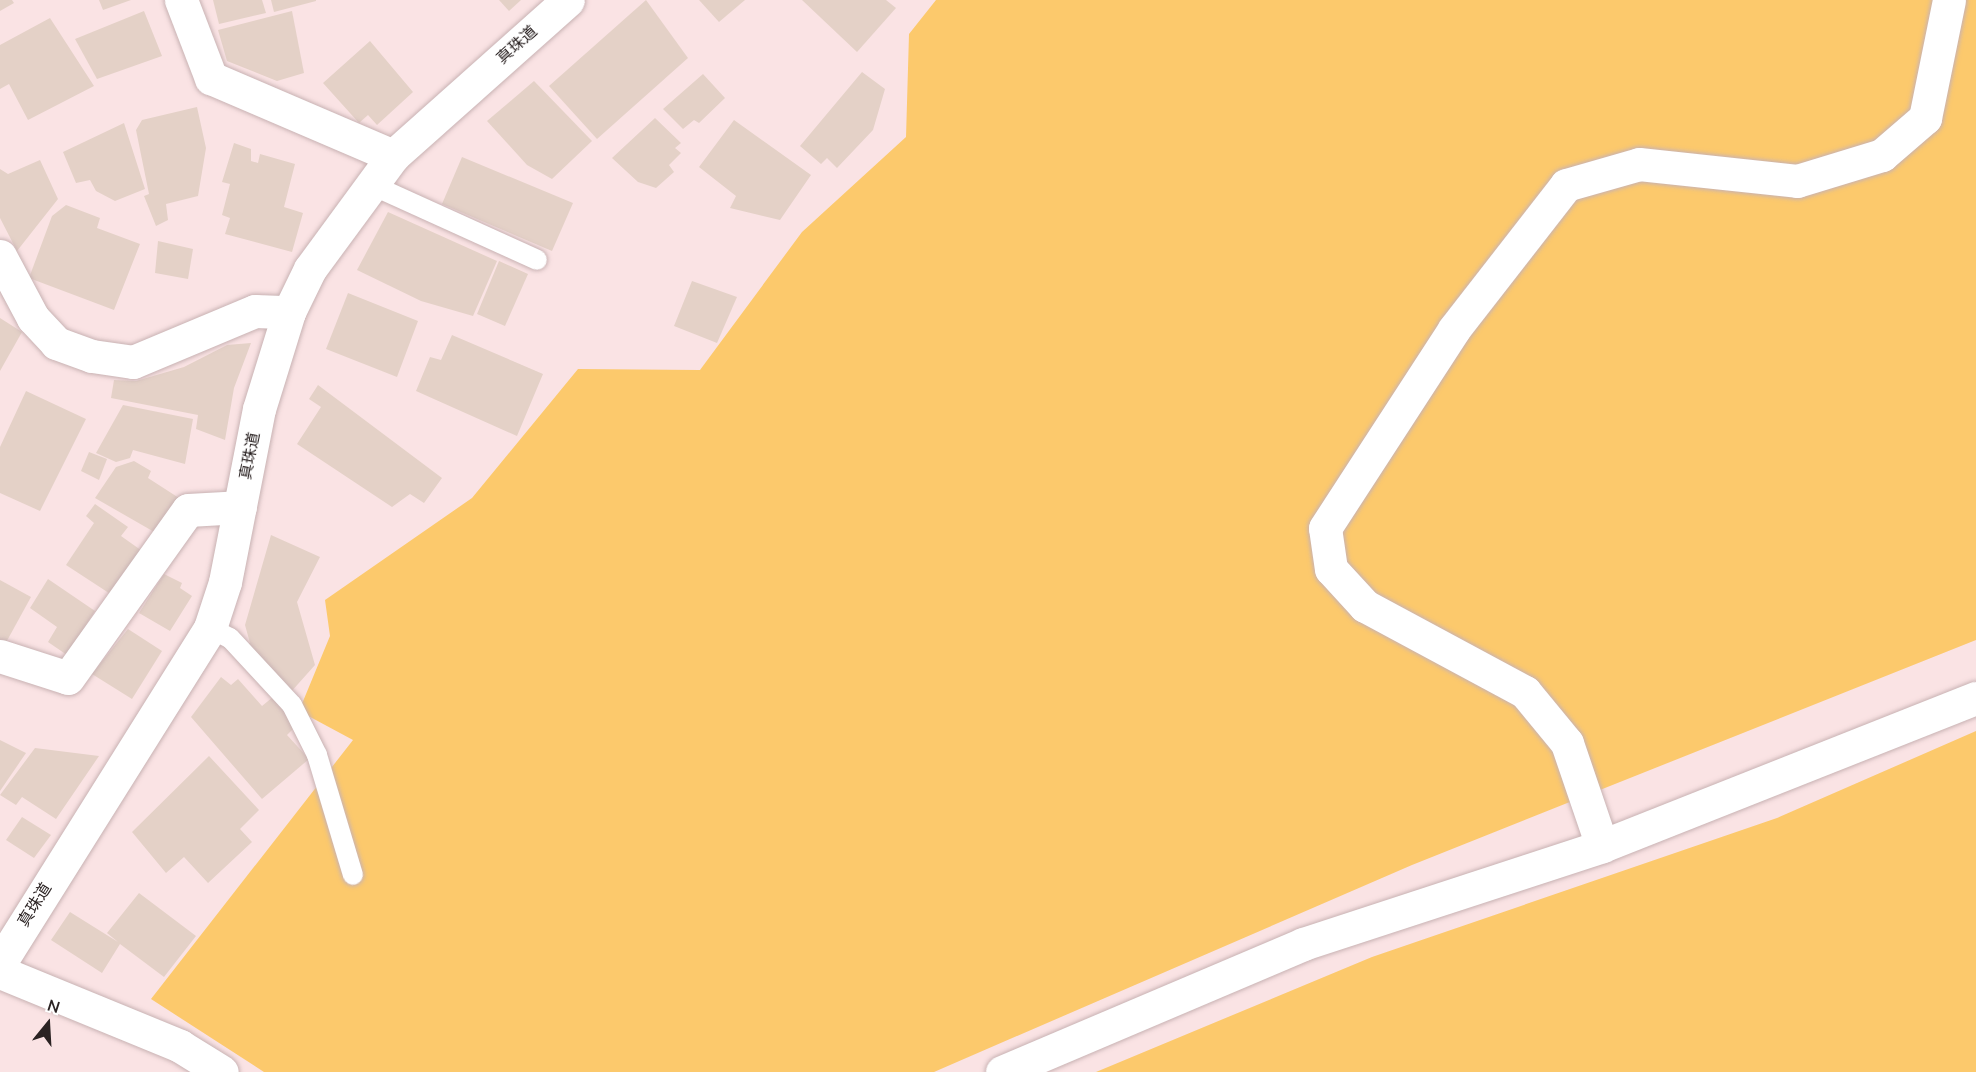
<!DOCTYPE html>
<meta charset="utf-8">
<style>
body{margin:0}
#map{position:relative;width:1976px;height:1072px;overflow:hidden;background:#fae3e4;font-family:"Nunito Sans","Noto Sans JP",sans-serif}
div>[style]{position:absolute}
.green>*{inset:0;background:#fcc96c}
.building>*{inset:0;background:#e4d1c7}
.roads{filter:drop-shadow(0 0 2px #c8b2b3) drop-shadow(0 0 2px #c8b2b3)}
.lane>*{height:20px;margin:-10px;padding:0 10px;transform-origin:10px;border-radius:10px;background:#fff}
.street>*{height:33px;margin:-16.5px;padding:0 16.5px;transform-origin:16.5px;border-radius:16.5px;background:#fff}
.secondary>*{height:33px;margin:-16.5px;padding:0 16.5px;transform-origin:16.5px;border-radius:16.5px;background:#fff}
span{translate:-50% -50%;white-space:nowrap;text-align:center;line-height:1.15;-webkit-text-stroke:5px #fff;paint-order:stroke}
.street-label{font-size:16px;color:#2b2323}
.north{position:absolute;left:18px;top:994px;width:60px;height:60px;-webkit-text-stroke:4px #fff;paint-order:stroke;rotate:18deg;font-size:16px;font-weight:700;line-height:24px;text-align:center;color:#2b2323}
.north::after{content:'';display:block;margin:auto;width:21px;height:27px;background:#2b2323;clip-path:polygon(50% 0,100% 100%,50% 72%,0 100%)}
</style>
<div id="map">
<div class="green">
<i style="clip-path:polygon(936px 0,1976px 0,1976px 640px,1412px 865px,934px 1072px,264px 1072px,151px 999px,353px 740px,299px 711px,330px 636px,325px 600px,472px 498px,578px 369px,700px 370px,802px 232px,906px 137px,909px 34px)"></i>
<i style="clip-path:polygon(1976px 731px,1976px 1072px,1096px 1072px,1372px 957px,1777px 818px)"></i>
</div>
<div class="building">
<i style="clip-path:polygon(0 0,12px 0,14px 3px,0 11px)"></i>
<i style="clip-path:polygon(99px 0,131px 0,103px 10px)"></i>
<i style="clip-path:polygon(213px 0,262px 0,266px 13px,219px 24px)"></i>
<i style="clip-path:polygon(271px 0,316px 0,316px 1px,274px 12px)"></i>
<i style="clip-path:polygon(499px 0,521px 0,509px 11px)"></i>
<i style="clip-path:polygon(646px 0,688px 58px,597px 139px,549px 86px)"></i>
<i style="clip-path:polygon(699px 0,745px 0,719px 22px)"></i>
<i style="clip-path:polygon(802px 0,886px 0,896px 8px,857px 52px)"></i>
<i style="clip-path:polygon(144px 11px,162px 56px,97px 79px,75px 39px)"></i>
<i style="clip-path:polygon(292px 11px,304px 73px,277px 81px,227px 61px,218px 30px)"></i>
<i style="clip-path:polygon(50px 18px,94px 86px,28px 120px,9px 84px,0 89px,0 45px)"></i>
<i style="clip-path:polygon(370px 41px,413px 92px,377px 125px,368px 115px,359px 123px,323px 83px)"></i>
<i style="clip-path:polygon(862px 72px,885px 89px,873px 130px,837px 168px,827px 158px,821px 164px,800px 146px)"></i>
<i style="clip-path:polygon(703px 74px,725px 98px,699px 123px,694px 120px,683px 129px,663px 109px)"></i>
<i style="clip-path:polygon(534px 81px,592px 141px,552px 179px,527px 165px,487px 121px)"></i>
<i style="clip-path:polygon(197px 107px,206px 148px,198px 196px,166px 204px,168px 220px,156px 226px,144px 196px,149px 194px,136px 130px,142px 120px)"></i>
<i style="clip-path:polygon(655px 118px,681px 143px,675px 148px,681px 153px,669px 165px,674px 172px,656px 188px,638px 182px,612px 158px)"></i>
<i style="clip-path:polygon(734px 120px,811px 175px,780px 220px,730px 208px,736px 196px,699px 167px)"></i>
<i style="clip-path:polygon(124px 123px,145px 189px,115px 201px,96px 191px,90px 180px,76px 183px,63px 152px)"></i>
<i style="clip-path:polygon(234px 143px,251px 149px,251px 161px,258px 163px,260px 154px,295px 164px,284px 207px,303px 213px,292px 252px,225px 234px,230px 218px,222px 215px,230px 184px,222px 182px)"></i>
<i style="clip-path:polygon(462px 157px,573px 203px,552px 251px,442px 204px)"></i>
<i style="clip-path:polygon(40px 160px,58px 199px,17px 251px,0 218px,0 169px,8px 174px)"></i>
<i style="clip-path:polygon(66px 205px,100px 218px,97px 228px,140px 244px,114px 310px,29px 278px,52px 216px)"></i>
<i style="clip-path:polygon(388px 212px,497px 261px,473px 316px,421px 301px,357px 270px)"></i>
<i style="clip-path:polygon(158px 241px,193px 249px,188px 279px,155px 273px)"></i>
<i style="clip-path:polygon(499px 261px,528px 274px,505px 326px,477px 314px)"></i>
<i style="clip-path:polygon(692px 281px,737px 297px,717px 343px,674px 326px)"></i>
<i style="clip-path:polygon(348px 293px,418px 321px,397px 377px,326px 349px)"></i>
<i style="clip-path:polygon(0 318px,22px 332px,0 371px)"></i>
<i style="clip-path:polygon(452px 335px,543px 374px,517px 436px,416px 391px,430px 357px,441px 360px)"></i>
<i style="clip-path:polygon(251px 343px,234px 388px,225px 440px,196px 429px,198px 415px,111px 398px,114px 380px,136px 381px,184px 367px,227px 345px)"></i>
<i style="clip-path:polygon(318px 385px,442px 478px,424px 503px,410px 494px,392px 507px,297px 444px,321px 407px,309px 399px)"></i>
<i style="clip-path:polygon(26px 391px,86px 419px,40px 511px,0 493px,0 447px)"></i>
<i style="clip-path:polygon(123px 405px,193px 419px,185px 464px,133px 450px,130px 458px,116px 462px,96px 453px)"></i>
<i style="clip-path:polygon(89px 452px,107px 459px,99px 480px,81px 471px)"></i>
<i style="clip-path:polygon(134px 461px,151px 471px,148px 478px,179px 498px,156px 533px,95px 498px,116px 467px)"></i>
<i style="clip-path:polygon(95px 504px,128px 527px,121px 536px,145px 553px,115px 597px,66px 565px,94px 523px,86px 516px)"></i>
<i style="clip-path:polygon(271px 535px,320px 557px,297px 602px,315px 665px,290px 693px,244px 645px,250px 643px,245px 625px)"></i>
<i style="clip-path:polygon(164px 574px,182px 583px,180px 588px,192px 596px,170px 631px,139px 613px)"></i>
<i style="clip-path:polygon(48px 579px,95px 611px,67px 655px,48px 642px,57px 627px,30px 608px)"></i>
<i style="clip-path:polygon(0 580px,31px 597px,3px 648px,0 646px)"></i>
<i style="clip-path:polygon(128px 629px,162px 651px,132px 699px,92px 674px)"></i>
<i style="clip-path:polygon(221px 677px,231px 685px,238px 679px,262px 706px,273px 697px,295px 727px,287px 735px,309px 759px,262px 799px,191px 717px)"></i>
<i style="clip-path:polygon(0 740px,26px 753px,0 791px)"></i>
<i style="clip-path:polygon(35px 748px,99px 756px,56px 819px,22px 797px,16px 805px,0 795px)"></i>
<i style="clip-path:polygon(209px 756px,259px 810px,240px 829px,252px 842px,208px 883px,184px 857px,166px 873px,132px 832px)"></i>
<i style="clip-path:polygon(22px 817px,51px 835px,34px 858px,6px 840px)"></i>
<i style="clip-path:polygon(139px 893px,196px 936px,164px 977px,120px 944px,102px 973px,51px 940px,70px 912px,118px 942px,107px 933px)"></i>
</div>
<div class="roads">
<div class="lane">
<i style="left:372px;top:185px;width:181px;rotate:24.4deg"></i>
<i style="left:210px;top:628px;width:22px;rotate:27deg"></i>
<i style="left:230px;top:638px;width:91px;rotate:47.2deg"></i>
<i style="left:292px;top:705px;width:56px;rotate:63.4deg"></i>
<i style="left:317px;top:755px;width:125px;rotate:73.3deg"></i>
</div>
<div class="street">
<i style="left:181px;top:0;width:84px;rotate:69deg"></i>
<i style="left:211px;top:78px;width:198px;rotate:23.2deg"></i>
<i style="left:0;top:256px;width:70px;rotate:62deg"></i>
<i style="left:33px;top:318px;width:34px;rotate:47deg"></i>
<i style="left:56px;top:343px;width:38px;rotate:20deg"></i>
<i style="left:92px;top:356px;width:41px;rotate:8.3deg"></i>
<i style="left:133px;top:362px;width:132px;rotate:-22.7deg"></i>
<i style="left:255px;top:311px;width:34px;rotate:2deg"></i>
<i style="left:0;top:656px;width:71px;rotate:17.9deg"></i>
<i style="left:68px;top:678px;width:206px;rotate:-54.5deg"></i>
<i style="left:188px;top:510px;width:52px;rotate:-3.3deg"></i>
<i style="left:1602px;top:846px;width:109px;rotate:-108.8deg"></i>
<i style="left:1567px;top:743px;width:66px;rotate:-129.5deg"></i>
<i style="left:1525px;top:692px;width:182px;rotate:-151.7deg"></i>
<i style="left:1365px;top:606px;width:50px;rotate:-132.6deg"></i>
<i style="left:1331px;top:569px;width:41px;rotate:-98.3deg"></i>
<i style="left:1325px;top:528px;width:237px;rotate:-57deg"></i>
<i style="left:1454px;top:329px;width:182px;rotate:-52.1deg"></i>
<i style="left:1566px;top:185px;width:76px;rotate:-16deg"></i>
<i style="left:1639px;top:164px;width:159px;rotate:6.1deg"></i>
<i style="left:1797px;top:181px;width:89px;rotate:-17deg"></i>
<i style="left:1882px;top:155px;width:57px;rotate:-40.7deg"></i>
<i style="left:1925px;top:118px;width:120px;rotate:-78.5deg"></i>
<i style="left:1002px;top:1072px;width:327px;rotate:-23deg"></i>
<i style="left:1303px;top:944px;width:315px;rotate:-18.1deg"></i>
<i style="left:1602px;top:846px;width:402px;rotate:-21.6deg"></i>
</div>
<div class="secondary">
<i style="left:0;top:963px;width:395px;rotate:-57.9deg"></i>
<i style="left:210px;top:628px;width:48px;rotate:-71.9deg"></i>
<i style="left:225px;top:582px;width:176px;rotate:-78.9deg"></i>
<i style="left:259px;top:409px;width:102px;rotate:-72.8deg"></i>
<i style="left:289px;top:312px;width:48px;rotate:-64deg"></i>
<i style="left:310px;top:269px;width:140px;rotate:-53.7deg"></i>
<i style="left:393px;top:156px;width:234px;rotate:-41.7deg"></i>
<i style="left:0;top:972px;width:195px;rotate:22.3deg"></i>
<i style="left:180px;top:1046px;width:49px;rotate:31.8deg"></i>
</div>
</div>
<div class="street-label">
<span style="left:517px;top:45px;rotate:-42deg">真珠道</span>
<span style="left:250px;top:456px;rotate:-79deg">真珠道</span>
<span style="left:35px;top:905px;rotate:-58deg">真珠道</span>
</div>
<div class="north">N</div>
</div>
